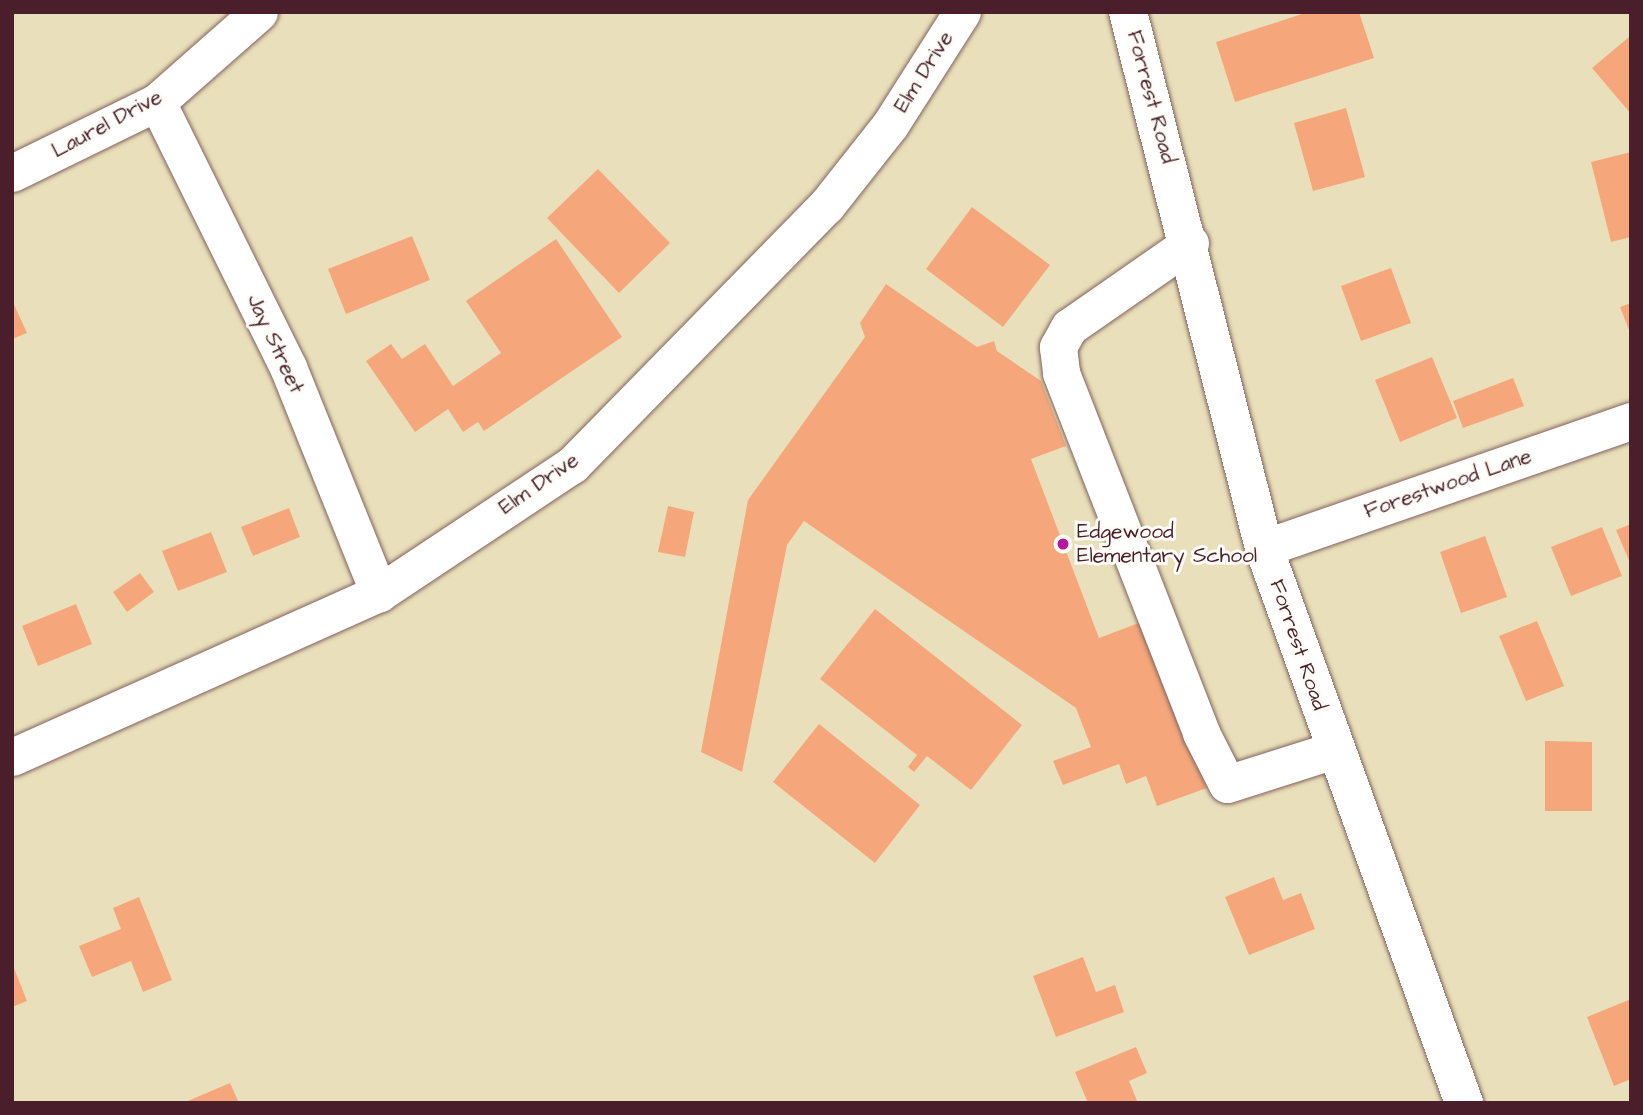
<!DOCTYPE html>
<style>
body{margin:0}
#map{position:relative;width:1643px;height:1115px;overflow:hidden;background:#e9e0bb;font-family:"Architects Daughter",sans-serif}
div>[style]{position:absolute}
.building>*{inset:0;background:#f5a77b}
.roads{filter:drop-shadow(0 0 2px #82635d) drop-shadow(0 0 2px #82635d)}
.minor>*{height:37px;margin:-18.5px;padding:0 18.5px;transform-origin:18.5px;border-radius:18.5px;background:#fff}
.major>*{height:38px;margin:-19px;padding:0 19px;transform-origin:19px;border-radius:19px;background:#fff}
.dots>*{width:19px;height:19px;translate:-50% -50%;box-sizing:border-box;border:4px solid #fdfcf7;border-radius:50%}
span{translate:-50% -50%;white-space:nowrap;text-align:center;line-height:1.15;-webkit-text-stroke:6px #fdfcf7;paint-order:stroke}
.street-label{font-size:21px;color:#4a1f2b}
.poi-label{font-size:21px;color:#4a1f2b}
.left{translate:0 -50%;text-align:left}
.frame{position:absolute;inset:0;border:14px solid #4a1f2b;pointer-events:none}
</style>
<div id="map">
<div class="building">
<i style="clip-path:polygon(1308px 12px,1359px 12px,1374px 58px,1235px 102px,1216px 42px)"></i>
<i style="clip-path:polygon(1629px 37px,1631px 39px,1631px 114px,1592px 68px)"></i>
<i style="clip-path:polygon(1346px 108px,1365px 177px,1313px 191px,1294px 123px)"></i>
<i style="clip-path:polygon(1631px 152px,1631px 237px,1611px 242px,1591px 162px)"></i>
<i style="clip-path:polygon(598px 169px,670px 243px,619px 293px,547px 218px)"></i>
<i style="clip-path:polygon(972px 207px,1050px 265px,1003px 327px,926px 269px)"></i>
<i style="clip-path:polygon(412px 236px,430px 280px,346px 314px,328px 269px)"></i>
<i style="clip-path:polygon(556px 239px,622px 337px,484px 431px,478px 422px,463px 432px,448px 409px,415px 432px,366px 361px,391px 344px,402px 359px,425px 344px,453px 386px,501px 353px,466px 301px)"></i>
<i style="clip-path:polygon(1391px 268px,1411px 323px,1361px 341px,1341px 286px)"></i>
<i style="clip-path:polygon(886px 284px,977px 347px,994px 341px,997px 351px,1041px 381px,1066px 446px,1031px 459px,1099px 638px,1144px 621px,1207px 788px,1157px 806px,1146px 776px,1126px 784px,1119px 764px,1063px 785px,1053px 761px,1091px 747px,1076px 708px,804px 521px,787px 545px,742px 772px,701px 752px,748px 500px,865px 337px,860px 323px)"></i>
<i style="clip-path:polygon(12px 300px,27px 333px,12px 339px)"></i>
<i style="clip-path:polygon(1631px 303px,1631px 335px,1620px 307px)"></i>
<i style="clip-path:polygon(1432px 357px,1457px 418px,1400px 442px,1375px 380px)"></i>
<i style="clip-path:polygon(1513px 378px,1524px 406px,1463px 428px,1453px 401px)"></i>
<i style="clip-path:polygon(668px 506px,694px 512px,685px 557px,658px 552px)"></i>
<i style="clip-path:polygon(289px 508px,300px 537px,253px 556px,241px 527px)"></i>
<i style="clip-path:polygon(1631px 524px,1631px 565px,1616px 530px)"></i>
<i style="clip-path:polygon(1602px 527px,1622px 576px,1571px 596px,1551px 547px)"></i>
<i style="clip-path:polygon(211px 532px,227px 572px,178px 591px,162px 551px)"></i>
<i style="clip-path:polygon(1485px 536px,1507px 597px,1461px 613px,1440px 552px)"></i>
<i style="clip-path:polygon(140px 573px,154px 592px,127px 612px,113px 592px)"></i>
<i style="clip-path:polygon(76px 604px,92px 644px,38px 666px,22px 626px)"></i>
<i style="clip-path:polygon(875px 609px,1022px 725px,971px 790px,927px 756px,914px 772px,908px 767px,917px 755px,820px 679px)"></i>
<i style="clip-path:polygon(1537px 621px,1564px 686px,1526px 701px,1499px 636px)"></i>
<i style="clip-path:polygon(819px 724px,920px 805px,875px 863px,773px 782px)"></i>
<i style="clip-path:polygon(1545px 741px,1592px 742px,1592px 811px,1545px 811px)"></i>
<i style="clip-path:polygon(1274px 877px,1283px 900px,1301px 893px,1315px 929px,1249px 955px,1225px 897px)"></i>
<i style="clip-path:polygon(139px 897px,172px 980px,143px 992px,131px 961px,92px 977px,79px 946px,121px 929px,113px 908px)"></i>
<i style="clip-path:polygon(1083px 957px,1096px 992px,1115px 985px,1124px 1012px,1056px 1037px,1033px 976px)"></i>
<i style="clip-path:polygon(12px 963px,27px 1001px,12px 1007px)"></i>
<i style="clip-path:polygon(1631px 999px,1631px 1079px,1614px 1086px,1587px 1017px)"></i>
<i style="clip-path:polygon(1136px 1047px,1147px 1073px,1129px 1081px,1138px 1103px,1088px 1103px,1075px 1072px)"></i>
<i style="clip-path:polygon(230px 1083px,239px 1103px,183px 1103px)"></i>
</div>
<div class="roads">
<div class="minor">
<i style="left:157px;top:102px;width:296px;rotate:63.7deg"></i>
<i style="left:288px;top:367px;width:244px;rotate:68.1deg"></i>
<i style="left:12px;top:173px;width:161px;rotate:-26.1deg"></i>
<i style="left:157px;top:102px;width:136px;rotate:-41.4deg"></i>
<i style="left:1190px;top:243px;width:147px;rotate:145.2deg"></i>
<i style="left:1069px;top:327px;width:23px;rotate:119deg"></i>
<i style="left:1058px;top:347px;width:26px;rotate:83deg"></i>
<i style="left:1061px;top:373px;width:386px;rotate:68.7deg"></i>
<i style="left:1201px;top:733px;width:57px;rotate:63deg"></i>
<i style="left:1227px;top:784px;width:112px;rotate:-17.6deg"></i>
<i style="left:1264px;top:548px;width:388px;rotate:-19.1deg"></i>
<i style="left:12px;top:757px;width:402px;rotate:-24.1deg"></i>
<i style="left:379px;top:593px;width:232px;rotate:-33.6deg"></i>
<i style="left:572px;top:465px;width:363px;rotate:-45.6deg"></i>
<i style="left:826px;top:206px;width:103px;rotate:-51.7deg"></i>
<i style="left:890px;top:125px;width:134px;rotate:-57.5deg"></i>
</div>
<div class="major">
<i style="left:1128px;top:12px;width:553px;rotate:75.76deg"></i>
<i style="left:1264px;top:548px;width:590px;rotate:70.18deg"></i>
</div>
</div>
<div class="dots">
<i style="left:1063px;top:544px;background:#b5179e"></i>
</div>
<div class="street-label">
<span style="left:924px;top:72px;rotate:-58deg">Elm Drive</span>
<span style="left:1151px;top:97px;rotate:75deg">Forrest Road</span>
<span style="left:107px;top:124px;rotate:-28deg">Laurel Drive</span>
<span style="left:275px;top:344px;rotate:65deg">Jay Street</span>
<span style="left:539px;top:484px;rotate:-35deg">Elm Drive</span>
<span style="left:1448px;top:484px;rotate:-19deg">Forestwood Lane</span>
<span style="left:1298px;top:645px;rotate:71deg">Forrest Road</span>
</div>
<div class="poi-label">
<span class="left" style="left:1077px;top:544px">Edgewood<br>Elementary School</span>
</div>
<div class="frame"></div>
</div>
